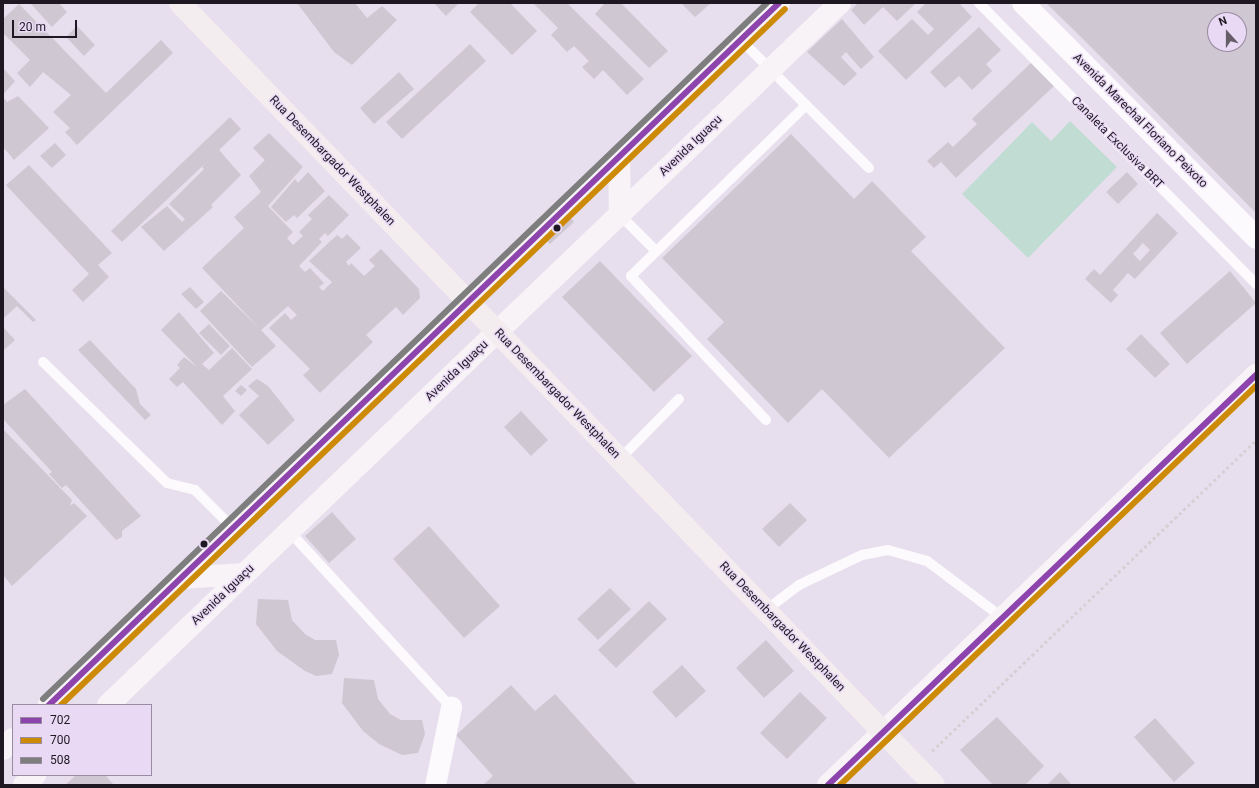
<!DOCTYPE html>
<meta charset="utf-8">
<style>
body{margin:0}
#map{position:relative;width:1259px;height:788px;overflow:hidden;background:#e8dfee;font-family:Roboto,sans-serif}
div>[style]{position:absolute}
.green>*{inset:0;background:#c1ddd3}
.building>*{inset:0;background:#cfc7d2}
.path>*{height:2.5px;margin-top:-1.25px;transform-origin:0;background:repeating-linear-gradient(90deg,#d4d1d5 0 3px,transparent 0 6px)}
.service>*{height:10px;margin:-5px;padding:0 5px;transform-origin:5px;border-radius:5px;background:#fcfafc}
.minor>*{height:21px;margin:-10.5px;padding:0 10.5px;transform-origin:10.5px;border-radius:10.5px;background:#fcfafc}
.tertiary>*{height:22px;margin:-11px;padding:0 11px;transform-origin:11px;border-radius:11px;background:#fcfafc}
.secondary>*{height:22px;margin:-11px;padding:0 11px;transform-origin:11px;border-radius:11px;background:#f7f3f6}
.primary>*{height:22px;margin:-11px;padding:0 11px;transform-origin:11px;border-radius:11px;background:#f4edef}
.bus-1>*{height:6px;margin:-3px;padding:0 3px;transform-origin:3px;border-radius:3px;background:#8e44ad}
.bus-2>*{height:6px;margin:-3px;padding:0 3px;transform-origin:3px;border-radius:3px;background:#cc8a07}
.bus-3>*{height:6px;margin:-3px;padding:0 3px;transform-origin:3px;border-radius:3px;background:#7e7e7e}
.dots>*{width:11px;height:11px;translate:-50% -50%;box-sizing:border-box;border:2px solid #e9d9f4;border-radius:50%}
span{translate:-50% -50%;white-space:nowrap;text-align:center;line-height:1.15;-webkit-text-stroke:3px #e9d9f4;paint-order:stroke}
.street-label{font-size:12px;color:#1e1822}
.frame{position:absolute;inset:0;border:4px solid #1e1822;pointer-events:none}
.legend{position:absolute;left:12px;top:704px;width:140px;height:72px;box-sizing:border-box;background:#e9d9f4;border:1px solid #988ca0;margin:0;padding:5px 7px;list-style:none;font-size:12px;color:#1e1822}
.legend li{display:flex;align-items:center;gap:8px;height:20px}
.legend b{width:20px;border:1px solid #988ca0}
.north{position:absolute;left:1207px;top:12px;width:40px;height:40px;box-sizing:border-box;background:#e9d9f4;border:1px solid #988ca0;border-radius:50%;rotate:339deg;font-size:11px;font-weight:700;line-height:16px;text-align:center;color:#1e1822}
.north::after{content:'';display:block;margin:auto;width:14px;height:18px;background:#655e69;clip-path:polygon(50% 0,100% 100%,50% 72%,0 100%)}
.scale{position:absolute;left:12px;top:20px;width:65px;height:18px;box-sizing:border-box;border:2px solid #1e1822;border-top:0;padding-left:5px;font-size:12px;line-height:14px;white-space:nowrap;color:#1e1822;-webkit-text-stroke:3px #e9d9f4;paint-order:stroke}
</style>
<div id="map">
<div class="green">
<i style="clip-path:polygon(1070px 121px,1117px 167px,1028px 258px,962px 194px,1032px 122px,1051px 141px)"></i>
</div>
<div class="building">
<i style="clip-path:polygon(30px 3px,59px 3px,67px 12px,52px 27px)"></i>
<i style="clip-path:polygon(297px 3px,355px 3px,367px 18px,382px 6px,397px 20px,352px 65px,334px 52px)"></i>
<i style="clip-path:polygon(434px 3px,459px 3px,446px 16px)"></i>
<i style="clip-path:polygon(479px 3px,510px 3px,537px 31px,512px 55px,470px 12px)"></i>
<i style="clip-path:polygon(533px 3px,567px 3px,644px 79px,627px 95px,603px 70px,594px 79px,582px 67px,589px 61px,574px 46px,567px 52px,551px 35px,558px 28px)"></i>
<i style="clip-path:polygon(605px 3px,621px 3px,668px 51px,649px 68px,595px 14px)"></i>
<i style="clip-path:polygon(681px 3px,711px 3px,695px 17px)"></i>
<i style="clip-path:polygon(858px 3px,916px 3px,897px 21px,883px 7px,864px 25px,851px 10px)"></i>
<i style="clip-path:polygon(926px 3px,959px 3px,972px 17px,906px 80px,878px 51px,912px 19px,928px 35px,934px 29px,917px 12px)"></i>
<i style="clip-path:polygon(evenodd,1046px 3px,1256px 3px,1256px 213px,1080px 36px,1046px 3px,1215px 20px,1239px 20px,1239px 44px,1215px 44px,1215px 20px)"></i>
<i style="clip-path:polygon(19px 4px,106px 93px,161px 40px,173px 53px,77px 145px,65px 132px,70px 128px,53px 112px,71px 95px,43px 72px,30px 87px,17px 73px,30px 60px,3px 33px,3px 19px)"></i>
<i style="clip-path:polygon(842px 19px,874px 57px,861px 69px,846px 52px,841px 57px,857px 74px,844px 86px,807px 52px)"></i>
<i style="clip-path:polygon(77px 26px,95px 45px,84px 56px,66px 37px)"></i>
<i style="clip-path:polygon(979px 27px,1001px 50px,986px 64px,992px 71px,972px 90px,959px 76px,945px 88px,930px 72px)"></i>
<i style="clip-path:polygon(470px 44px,486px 61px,402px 139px,386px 122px)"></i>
<i style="clip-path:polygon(1031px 63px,1054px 86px,956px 178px,941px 162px,934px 168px,927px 161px,948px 142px,953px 147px,977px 124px,972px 119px)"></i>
<i style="clip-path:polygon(3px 68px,15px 81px,3px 95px)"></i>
<i style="clip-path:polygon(399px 72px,414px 89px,374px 124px,360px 108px)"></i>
<i style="clip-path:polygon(18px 96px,49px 128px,14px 160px,3px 147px,3px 97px,7px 102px)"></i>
<i style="clip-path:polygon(230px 117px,241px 129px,219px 150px,241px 175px,211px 205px,213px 207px,164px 251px,141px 227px,167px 206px,182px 222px,185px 219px,169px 204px,204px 169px,202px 167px,211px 158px,122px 242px,111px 231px)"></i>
<i style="clip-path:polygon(269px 133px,303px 167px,268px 206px,293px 232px,287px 238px,293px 245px,303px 236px,299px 232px,312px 219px,308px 215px,329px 195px,349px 215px,328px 236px,325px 233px,319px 239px,322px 242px,299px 266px,305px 272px,310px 268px,324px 283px,319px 287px,323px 291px,332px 282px,309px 261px,337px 235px,342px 239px,347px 234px,361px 248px,346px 262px,349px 266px,351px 263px,364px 276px,375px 266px,369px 260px,381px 249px,419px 289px,420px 298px,403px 315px,396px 307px,366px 335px,373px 342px,320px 393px,303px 375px,310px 369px,269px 328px,285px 313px,291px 320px,297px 315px,288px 306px,261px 330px,276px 346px,252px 367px,200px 311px,221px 291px,260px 329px,202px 268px,244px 228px,234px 217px,261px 192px,249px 176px,265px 160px,253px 148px)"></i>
<i style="clip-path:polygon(791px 134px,854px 199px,872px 181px,926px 237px,911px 251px,1005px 348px,889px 458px,822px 389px,788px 423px,707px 339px,724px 322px,662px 258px)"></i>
<i style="clip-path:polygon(55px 143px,66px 155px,52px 168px,40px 156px)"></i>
<i style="clip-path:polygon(29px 165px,112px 253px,98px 265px,109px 277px,83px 302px,72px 290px,89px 274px,6px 185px)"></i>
<i style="clip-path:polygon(308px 172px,325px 191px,297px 218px,294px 215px,286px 222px,271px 207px,295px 179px,298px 183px)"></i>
<i style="clip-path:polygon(1127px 172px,1138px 184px,1118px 204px,1106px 192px)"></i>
<i style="clip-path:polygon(evenodd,1157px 213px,1178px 233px,1135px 279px,1128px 273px,1113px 290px,1118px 295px,1111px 303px,1085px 279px,1094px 269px,1100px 275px,1157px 213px,1143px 243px,1150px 250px,1140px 261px,1133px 254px,1143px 243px)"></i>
<i style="clip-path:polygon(569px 216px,574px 222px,550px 244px,545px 239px)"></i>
<i style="clip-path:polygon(600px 261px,692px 356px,654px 392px,562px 297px)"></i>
<i style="clip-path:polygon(1230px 271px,1256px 303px,1187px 364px,1160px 333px)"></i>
<i style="clip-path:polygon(3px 287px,36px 320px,33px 322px,17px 306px,3px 319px)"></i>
<i style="clip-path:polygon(190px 287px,204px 302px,196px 309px,181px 294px)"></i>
<i style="clip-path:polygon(179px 312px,214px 353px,202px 364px,209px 370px,232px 348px,252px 369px,223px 396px,235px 411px,222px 425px,183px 382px,177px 387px,169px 379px,180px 368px,177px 365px,184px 357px,197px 367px,161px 330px)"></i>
<i style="clip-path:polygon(209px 324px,230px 346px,221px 355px,199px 333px)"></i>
<i style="clip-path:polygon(3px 327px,15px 340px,3px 351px)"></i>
<i style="clip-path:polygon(1141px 334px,1170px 364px,1155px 378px,1126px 349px)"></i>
<i style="clip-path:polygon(90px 340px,136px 389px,140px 404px,151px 415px,145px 420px,78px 350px)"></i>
<i style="clip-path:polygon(257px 379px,268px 386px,295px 420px,268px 445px,239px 415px,259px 396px,248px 386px)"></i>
<i style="clip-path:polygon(241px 385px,247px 390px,241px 396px,235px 391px)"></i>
<i style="clip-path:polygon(25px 389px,141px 516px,122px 531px,122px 537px,116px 540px,66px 485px,62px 488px,49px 474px,52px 472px,3px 419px,3px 405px)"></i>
<i style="clip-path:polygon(521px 411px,548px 440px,531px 456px,504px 427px)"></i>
<i style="clip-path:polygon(3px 429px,72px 500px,70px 506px,74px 503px,87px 516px,12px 586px,3px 575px)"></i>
<i style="clip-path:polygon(790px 503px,807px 520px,779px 547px,762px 529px)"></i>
<i style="clip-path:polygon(332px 512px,356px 539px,329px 563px,305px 536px)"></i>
<i style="clip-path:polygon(429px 526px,500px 606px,464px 638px,393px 559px)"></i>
<i style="clip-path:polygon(610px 588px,631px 609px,598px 640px,577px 619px)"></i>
<i style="clip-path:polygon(258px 599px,288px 600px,292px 620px,305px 634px,315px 640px,336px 640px,339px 655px,332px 674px,316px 676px,305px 671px,277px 651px,256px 624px)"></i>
<i style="clip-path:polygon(649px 601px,667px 619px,616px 668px,598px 650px)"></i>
<i style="clip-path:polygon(766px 640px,794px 671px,764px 698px,736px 668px)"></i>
<i style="clip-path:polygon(682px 665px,706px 691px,676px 718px,652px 692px)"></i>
<i style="clip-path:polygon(344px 678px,374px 680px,378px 699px,390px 714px,401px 720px,422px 720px,425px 734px,418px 753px,402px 755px,379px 744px,363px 731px,342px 703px)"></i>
<i style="clip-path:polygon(511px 685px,535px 711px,555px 694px,637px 785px,483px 785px,493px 776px,456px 735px)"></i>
<i style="clip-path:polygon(800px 692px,827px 718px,787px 759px,760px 733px)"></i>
<i style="clip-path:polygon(997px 717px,1044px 766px,1025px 785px,993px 785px,960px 750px)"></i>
<i style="clip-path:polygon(1155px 718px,1195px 763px,1174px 782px,1134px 737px)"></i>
<i style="clip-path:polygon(1060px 772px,1072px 785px,1047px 785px)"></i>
<i style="clip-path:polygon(76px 775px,105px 775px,114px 785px,65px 785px)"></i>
</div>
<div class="path">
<i style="left:932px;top:751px;width:449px;rotate:-43.8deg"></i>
</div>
<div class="service">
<i style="left:979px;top:3px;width:395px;rotate:45.4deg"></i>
<i style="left:741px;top:40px;width:181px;rotate:45deg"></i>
<i style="left:620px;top:215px;width:49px;rotate:45deg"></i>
<i style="left:43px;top:362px;width:173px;rotate:44.3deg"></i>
<i style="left:167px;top:483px;width:29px;rotate:14deg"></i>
<i style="left:195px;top:490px;width:54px;rotate:45deg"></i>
<i style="left:766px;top:420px;width:197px;rotate:-133.2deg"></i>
<i style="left:631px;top:276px;width:245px;rotate:-44.3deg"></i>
<i style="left:620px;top:459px;width:84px;rotate:-45.5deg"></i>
<i style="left:289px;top:531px;width:239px;rotate:47.4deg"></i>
<i style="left:766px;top:610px;width:41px;rotate:-37.1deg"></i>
<i style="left:799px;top:585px;width:70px;rotate:-25.5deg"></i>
<i style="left:862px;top:555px;width:26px;rotate:-11deg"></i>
<i style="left:888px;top:550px;width:41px;rotate:15.8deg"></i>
<i style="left:927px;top:561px;width:95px;rotate:36.9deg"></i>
</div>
<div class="minor">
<i style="left:435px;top:785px;width:80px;rotate:-78.4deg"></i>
</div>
<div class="tertiary">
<i style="left:1023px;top:3px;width:331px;rotate:45.2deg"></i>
</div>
<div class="secondary">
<i style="left:619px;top:157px;width:58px;rotate:89deg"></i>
<i style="left:181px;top:578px;width:63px;rotate:-3.6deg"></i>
<i style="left:49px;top:705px;width:1013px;rotate:-43.88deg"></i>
<i style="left:108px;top:705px;width:1014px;rotate:-43.8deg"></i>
<i style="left:3px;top:749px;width:14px;rotate:-45deg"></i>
<i style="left:24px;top:785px;width:15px;rotate:-42deg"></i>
<i style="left:828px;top:785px;width:593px;rotate:-43.77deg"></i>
</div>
<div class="primary">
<i style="left:180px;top:3px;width:1086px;rotate:46.04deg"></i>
</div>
<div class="bus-1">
<i style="left:49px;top:705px;width:1013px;rotate:-43.88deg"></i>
<i style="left:828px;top:785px;width:593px;rotate:-43.77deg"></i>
</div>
<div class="bus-2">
<i style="left:61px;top:705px;width:1004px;rotate:-43.87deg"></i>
<i style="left:840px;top:785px;width:576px;rotate:-43.81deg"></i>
</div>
<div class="bus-3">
<i style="left:43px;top:699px;width:1004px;rotate:-43.87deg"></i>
</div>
<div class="dots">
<i style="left:557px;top:228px;background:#1e1822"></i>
<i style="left:204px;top:544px;background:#1e1822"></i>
</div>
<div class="street-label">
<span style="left:1140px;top:121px;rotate:45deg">Avenida Marechal Floriano Peixoto</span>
<span style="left:1117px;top:143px;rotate:45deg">Canaleta Exclusiva BRT</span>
<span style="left:691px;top:146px;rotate:-44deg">Avenida Iguaçu</span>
<span style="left:332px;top:161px;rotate:46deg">Rua Desembargador Westphalen</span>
<span style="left:457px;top:371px;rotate:-44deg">Avenida Iguaçu</span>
<span style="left:557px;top:394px;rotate:46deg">Rua Desembargador Westphalen</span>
<span style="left:223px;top:595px;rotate:-44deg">Avenida Iguaçu</span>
<span style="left:782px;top:627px;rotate:46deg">Rua Desembargador Westphalen</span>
</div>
<div class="frame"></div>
<ul class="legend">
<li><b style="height:5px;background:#8e44ad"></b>702</li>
<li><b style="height:5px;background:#cc8a07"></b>700</li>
<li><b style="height:5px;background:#7e7e7e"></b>508</li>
</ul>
<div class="north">N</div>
<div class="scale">20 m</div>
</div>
